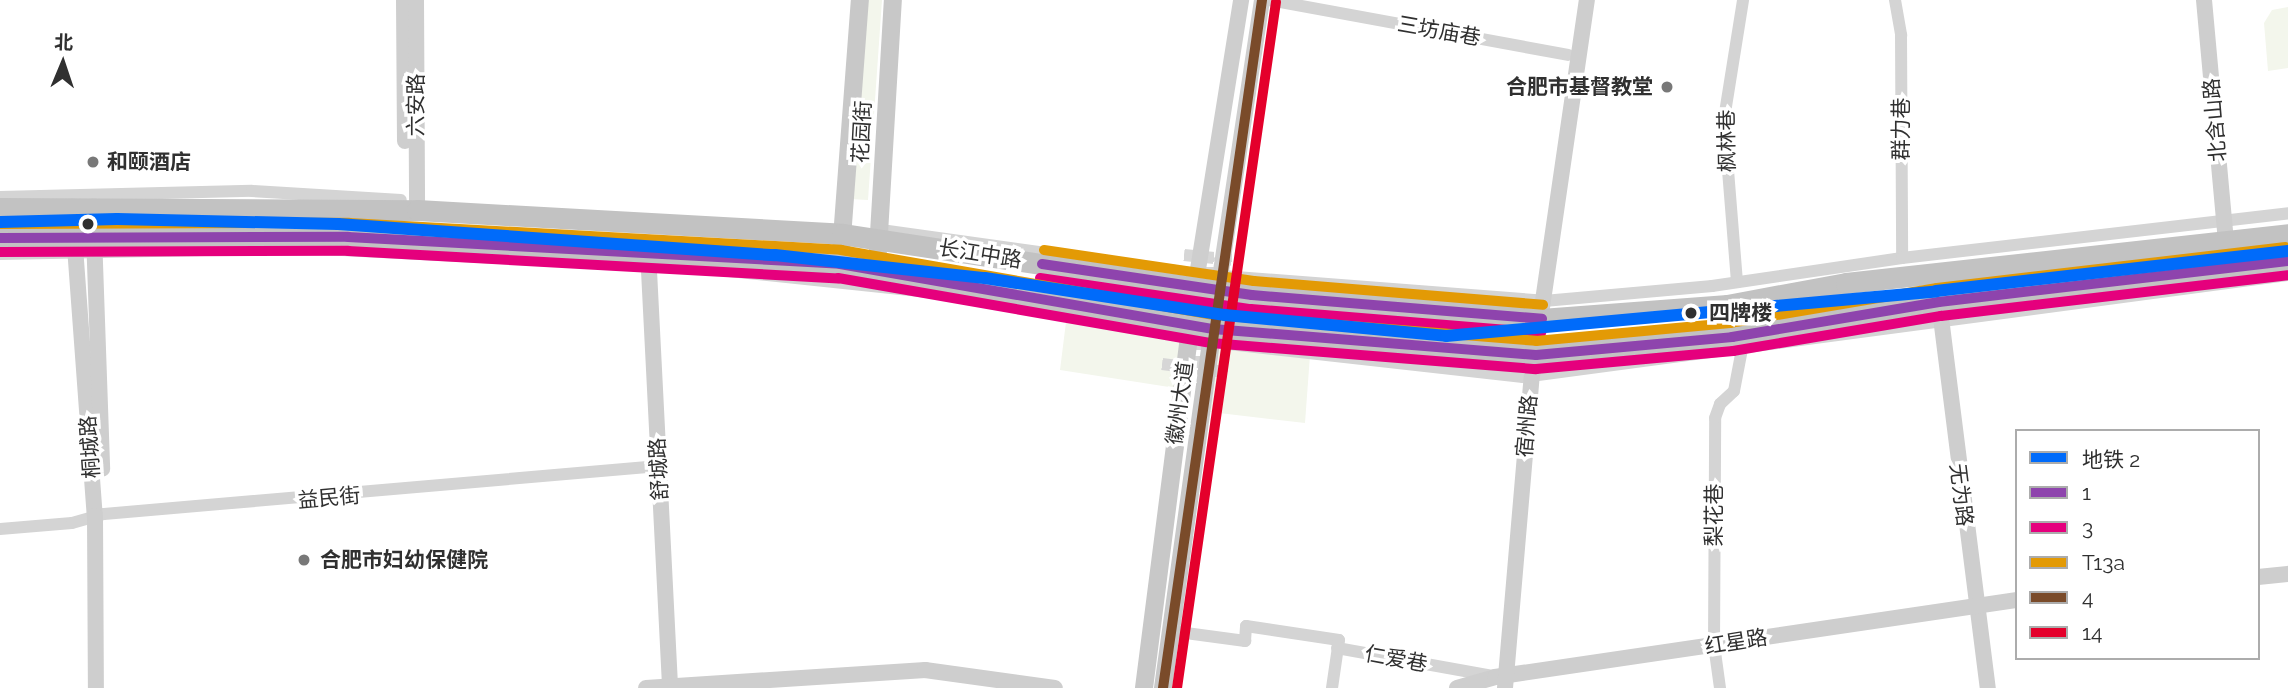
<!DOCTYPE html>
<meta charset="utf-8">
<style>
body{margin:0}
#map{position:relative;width:2288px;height:688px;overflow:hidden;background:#fff;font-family:Raleway,"Noto Sans SC",sans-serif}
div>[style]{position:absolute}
.green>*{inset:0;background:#f3f6ec}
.street-tunnel>*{height:12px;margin-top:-6px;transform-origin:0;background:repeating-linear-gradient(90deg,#d6d6d6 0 12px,transparent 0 18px)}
.street>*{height:12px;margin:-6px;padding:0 6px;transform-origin:6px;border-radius:6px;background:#d4d4d4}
.secondary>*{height:16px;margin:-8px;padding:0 8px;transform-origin:8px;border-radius:8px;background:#cecece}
.primary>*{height:18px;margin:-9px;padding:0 9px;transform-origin:9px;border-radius:9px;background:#c8c8c8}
.highway>*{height:21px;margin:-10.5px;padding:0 10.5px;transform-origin:10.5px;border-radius:10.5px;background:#c2c2c2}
.bus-1>*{height:10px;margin:-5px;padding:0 5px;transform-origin:5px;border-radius:5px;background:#8e44ad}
.bus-2>*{height:10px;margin:-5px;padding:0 5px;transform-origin:5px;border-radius:5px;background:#e5007d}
.bus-3>*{height:10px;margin:-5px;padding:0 5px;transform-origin:5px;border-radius:5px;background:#e39a05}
.bus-4>*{height:10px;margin:-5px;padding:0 5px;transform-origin:5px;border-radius:5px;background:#7a4b2a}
.bus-5>*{height:10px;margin:-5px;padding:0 5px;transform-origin:5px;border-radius:5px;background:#e4002b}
.metro-1>*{height:12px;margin:-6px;padding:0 6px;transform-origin:6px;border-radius:6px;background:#006bfa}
.dots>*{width:19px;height:19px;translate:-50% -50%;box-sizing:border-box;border:4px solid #fff;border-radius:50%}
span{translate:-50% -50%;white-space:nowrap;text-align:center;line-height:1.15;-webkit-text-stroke:7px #fff;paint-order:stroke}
.street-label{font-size:21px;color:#303030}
.poi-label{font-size:21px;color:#303030;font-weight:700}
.right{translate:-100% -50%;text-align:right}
.left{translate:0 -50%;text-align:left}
.stop-label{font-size:21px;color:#303030;font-weight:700}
.legend{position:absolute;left:2015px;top:429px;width:245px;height:231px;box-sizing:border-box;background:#fff;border:2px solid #acacac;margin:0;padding:9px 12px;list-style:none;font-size:21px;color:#303030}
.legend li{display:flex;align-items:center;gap:14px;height:35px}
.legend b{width:35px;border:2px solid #acacac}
.north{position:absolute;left:28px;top:28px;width:70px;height:70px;-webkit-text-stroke:5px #fff;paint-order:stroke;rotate:2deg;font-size:19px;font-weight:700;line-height:28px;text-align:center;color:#303030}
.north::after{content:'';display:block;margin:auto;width:24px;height:32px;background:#303030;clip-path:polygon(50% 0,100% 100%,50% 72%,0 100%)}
</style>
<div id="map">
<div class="green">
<i style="clip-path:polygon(865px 0,882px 0,868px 200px,849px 199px)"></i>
<i style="clip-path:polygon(2288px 7px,2288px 68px,2268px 71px,2264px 23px,2272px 10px)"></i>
<i style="clip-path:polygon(1067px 314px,1189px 337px,1182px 389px,1060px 370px)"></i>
<i style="clip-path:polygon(1211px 342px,1310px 355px,1305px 423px,1202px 411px)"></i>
</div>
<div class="street-tunnel">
<i style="left:1184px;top:255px;width:51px;rotate:5.6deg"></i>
<i style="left:1162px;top:364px;width:71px;rotate:7.3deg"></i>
<i style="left:1196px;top:368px;width:112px;rotate:-83.3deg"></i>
</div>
<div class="street">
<i style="left:1269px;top:0;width:304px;rotate:10.4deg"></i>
<i style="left:1895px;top:0;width:36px;rotate:80deg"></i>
<i style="left:1901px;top:35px;width:223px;rotate:89.7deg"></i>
<i style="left:0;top:197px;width:252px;rotate:-1.4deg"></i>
<i style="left:252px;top:191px;width:149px;rotate:3.5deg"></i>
<i style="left:881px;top:230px;width:319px;rotate:7.9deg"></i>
<i style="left:1197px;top:274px;width:348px;rotate:4.4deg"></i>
<i style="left:1544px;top:301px;width:169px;rotate:-5.1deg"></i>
<i style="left:1712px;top:286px;width:192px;rotate:-8.4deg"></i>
<i style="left:1902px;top:258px;width:389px;rotate:-6.6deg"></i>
<i style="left:0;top:254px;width:302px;rotate:-1.1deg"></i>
<i style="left:302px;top:248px;width:400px;rotate:2.9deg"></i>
<i style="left:701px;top:268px;width:260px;rotate:6deg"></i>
<i style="left:1737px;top:282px;width:164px;rotate:-94.6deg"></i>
<i style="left:1724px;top:119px;width:121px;rotate:-80.9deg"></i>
<i style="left:1078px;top:316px;width:136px;rotate:11.1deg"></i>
<i style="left:1211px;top:342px;width:314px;rotate:6.4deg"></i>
<i style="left:1523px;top:377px;width:772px;rotate:-7.59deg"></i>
<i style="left:0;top:529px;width:72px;rotate:-4.8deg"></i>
<i style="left:72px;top:523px;width:33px;rotate:-16deg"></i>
<i style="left:104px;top:514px;width:557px;rotate:-4.94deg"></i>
<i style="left:1171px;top:631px;width:75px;rotate:7.7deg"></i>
<i style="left:1245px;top:641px;width:15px;rotate:-86deg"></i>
<i style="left:1246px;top:626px;width:94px;rotate:8.6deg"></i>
<i style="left:1339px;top:640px;width:49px;rotate:98.3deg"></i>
<i style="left:1337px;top:648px;width:158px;rotate:10.2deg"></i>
<i style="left:1720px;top:688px;width:43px;rotate:-97.9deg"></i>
<i style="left:1714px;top:645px;width:227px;rotate:-89.7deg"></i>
<i style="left:1715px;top:418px;width:15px;rotate:-70deg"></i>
<i style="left:1720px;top:404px;width:19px;rotate:-43deg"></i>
<i style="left:1734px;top:391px;width:43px;rotate:-79.2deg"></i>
</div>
<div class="secondary">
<i style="left:404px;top:0;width:141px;rotate:89.6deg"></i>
<i style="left:416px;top:0;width:210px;rotate:89.7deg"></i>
<i style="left:2204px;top:0;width:241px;rotate:84.8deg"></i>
<i style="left:72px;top:206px;width:311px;rotate:85.8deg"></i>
<i style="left:95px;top:516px;width:172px;rotate:89.7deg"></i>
<i style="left:93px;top:206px;width:263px;rotate:88deg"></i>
<i style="left:648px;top:251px;width:438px;rotate:87.1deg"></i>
<i style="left:1195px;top:288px;width:292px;rotate:-80.9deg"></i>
<i style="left:1218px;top:291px;width:294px;rotate:-81.4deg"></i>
<i style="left:1939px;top:302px;width:389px;rotate:82.8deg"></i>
<i style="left:2258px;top:577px;width:30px;rotate:-6deg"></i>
<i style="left:646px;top:688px;width:280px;rotate:-3.7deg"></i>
<i style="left:925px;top:670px;width:131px;rotate:7.9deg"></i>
<i style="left:1457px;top:688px;width:40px;rotate:-16deg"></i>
<i style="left:1495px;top:677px;width:528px;rotate:-8.39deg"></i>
<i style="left:1505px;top:688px;width:313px;rotate:-85.1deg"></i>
<i style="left:1532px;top:376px;width:380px;rotate:-81.7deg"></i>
</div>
<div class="primary">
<i style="left:840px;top:264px;width:265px;rotate:-85.7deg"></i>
<i style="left:877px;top:267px;width:267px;rotate:-86.6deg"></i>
<i style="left:1144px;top:688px;width:403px;rotate:-82.7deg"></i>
<i style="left:1163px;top:688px;width:401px;rotate:-82.1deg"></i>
</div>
<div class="highway">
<i style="left:0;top:208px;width:417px;rotate:0.3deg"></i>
<i style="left:417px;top:210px;width:426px;rotate:3.2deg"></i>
<i style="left:842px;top:234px;width:380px;rotate:8.6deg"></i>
<i style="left:1218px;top:291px;width:324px;rotate:5deg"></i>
<i style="left:1541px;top:319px;width:187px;rotate:-4.3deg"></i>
<i style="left:1727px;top:305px;width:121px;rotate:-10.5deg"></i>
<i style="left:1846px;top:283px;width:445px;rotate:-6.3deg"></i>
<i style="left:0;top:238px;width:348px;rotate:-0.2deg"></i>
<i style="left:348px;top:237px;width:493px;rotate:3.1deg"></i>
<i style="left:840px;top:264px;width:379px;rotate:9.9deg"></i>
<i style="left:1213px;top:329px;width:324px;rotate:4.6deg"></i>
<i style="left:1536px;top:355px;width:197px;rotate:-5.2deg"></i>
<i style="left:1732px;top:337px;width:210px;rotate:-9.6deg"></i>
<i style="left:1939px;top:302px;width:351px;rotate:-6.7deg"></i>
</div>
<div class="bus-1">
<i style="left:0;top:238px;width:348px;rotate:-0.2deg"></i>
<i style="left:348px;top:237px;width:493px;rotate:3.1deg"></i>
<i style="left:840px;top:264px;width:379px;rotate:9.9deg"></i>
<i style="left:1213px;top:329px;width:324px;rotate:4.6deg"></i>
<i style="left:1536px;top:355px;width:197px;rotate:-5.2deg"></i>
<i style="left:1732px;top:337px;width:210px;rotate:-9.6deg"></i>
<i style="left:1939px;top:302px;width:351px;rotate:-6.7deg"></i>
<i style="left:1042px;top:264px;width:212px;rotate:8.4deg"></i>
<i style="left:1252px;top:295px;width:291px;rotate:4.7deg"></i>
</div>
<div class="bus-2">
<i style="left:0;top:252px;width:348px;rotate:-0.2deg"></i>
<i style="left:348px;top:251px;width:491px;rotate:3.2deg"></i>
<i style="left:838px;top:278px;width:379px;rotate:9.9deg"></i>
<i style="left:1211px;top:343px;width:326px;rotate:4.6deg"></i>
<i style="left:1536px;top:369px;width:198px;rotate:-5.2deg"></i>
<i style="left:1733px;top:351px;width:211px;rotate:-9.6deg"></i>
<i style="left:1941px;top:316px;width:349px;rotate:-6.7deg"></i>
<i style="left:1040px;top:278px;width:213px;rotate:8.4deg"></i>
<i style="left:1251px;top:309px;width:291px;rotate:4.7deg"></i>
</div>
<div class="bus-3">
<i style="left:0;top:224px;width:349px;rotate:-0.2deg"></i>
<i style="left:349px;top:223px;width:493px;rotate:3.1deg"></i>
<i style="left:841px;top:250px;width:380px;rotate:9.9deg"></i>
<i style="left:1215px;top:315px;width:322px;rotate:4.6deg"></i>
<i style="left:1536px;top:341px;width:195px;rotate:-5.3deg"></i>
<i style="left:1730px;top:323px;width:210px;rotate:-9.6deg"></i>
<i style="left:1937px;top:288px;width:351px;rotate:-6.7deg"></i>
<i style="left:1044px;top:250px;width:212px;rotate:8.4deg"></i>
<i style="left:1254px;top:281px;width:290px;rotate:4.7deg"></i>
</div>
<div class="bus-4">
<i style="left:1163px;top:688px;width:695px;rotate:-81.81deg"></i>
</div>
<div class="bus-5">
<i style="left:1177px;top:688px;width:693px;rotate:-81.79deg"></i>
</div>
<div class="metro-1">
<i style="left:0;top:222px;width:117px;rotate:-1.5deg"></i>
<i style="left:117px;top:219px;width:221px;rotate:1.3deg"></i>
<i style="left:338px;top:224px;width:438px;rotate:4.1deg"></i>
<i style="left:775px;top:255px;width:211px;rotate:6.3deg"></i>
<i style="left:985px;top:278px;width:243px;rotate:8.8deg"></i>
<i style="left:1225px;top:315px;width:222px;rotate:5.4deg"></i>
<i style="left:1446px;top:336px;width:492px;rotate:-5.2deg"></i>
<i style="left:1936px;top:291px;width:354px;rotate:-6.5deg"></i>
</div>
<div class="dots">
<i style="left:1667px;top:87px;background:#787878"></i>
<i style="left:93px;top:162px;background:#787878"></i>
<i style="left:88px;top:224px;background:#303030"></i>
<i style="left:1691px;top:313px;background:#303030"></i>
<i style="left:304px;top:560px;background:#787878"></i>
</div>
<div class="street-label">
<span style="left:1439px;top:31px;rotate:10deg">三坊庙巷</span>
<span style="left:416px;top:105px;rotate:-90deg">六安路</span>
<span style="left:2215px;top:120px;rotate:-95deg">北含山路</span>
<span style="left:1901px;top:129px;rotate:-90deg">群力巷</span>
<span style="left:862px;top:132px;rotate:-87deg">花园街</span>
<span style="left:1727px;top:141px;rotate:-91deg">枫林巷</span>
<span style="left:980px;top:254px;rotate:9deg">长江中路</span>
<span style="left:1180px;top:403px;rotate:-82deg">徽州大道</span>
<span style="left:1527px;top:426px;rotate:-85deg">宿州路</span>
<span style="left:90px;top:447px;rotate:-94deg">桐城路</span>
<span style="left:659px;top:469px;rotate:-93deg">舒城路</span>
<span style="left:1961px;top:495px;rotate:83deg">无为路</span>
<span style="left:329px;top:498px;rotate:-5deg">益民街</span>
<span style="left:1714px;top:515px;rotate:-90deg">梨花巷</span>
<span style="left:1736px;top:642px;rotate:-9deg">红星路</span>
<span style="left:1396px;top:659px;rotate:10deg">仁爱巷</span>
</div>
<div class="poi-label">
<span class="right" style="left:1653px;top:87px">合肥市基督教堂</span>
<span class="left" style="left:107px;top:162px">和颐酒店</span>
<span class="left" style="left:320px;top:560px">合肥市妇幼保健院</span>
</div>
<div class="stop-label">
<span class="left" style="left:1709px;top:313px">四牌楼</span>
</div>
<ul class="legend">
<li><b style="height:9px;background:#006bfa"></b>地铁 2</li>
<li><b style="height:9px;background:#8e44ad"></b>1</li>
<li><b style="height:9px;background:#e5007d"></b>3</li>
<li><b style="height:9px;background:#e39a05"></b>T13a</li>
<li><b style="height:9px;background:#7a4b2a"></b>4</li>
<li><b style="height:9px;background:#e4002b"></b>14</li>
</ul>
<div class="north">北</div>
</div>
